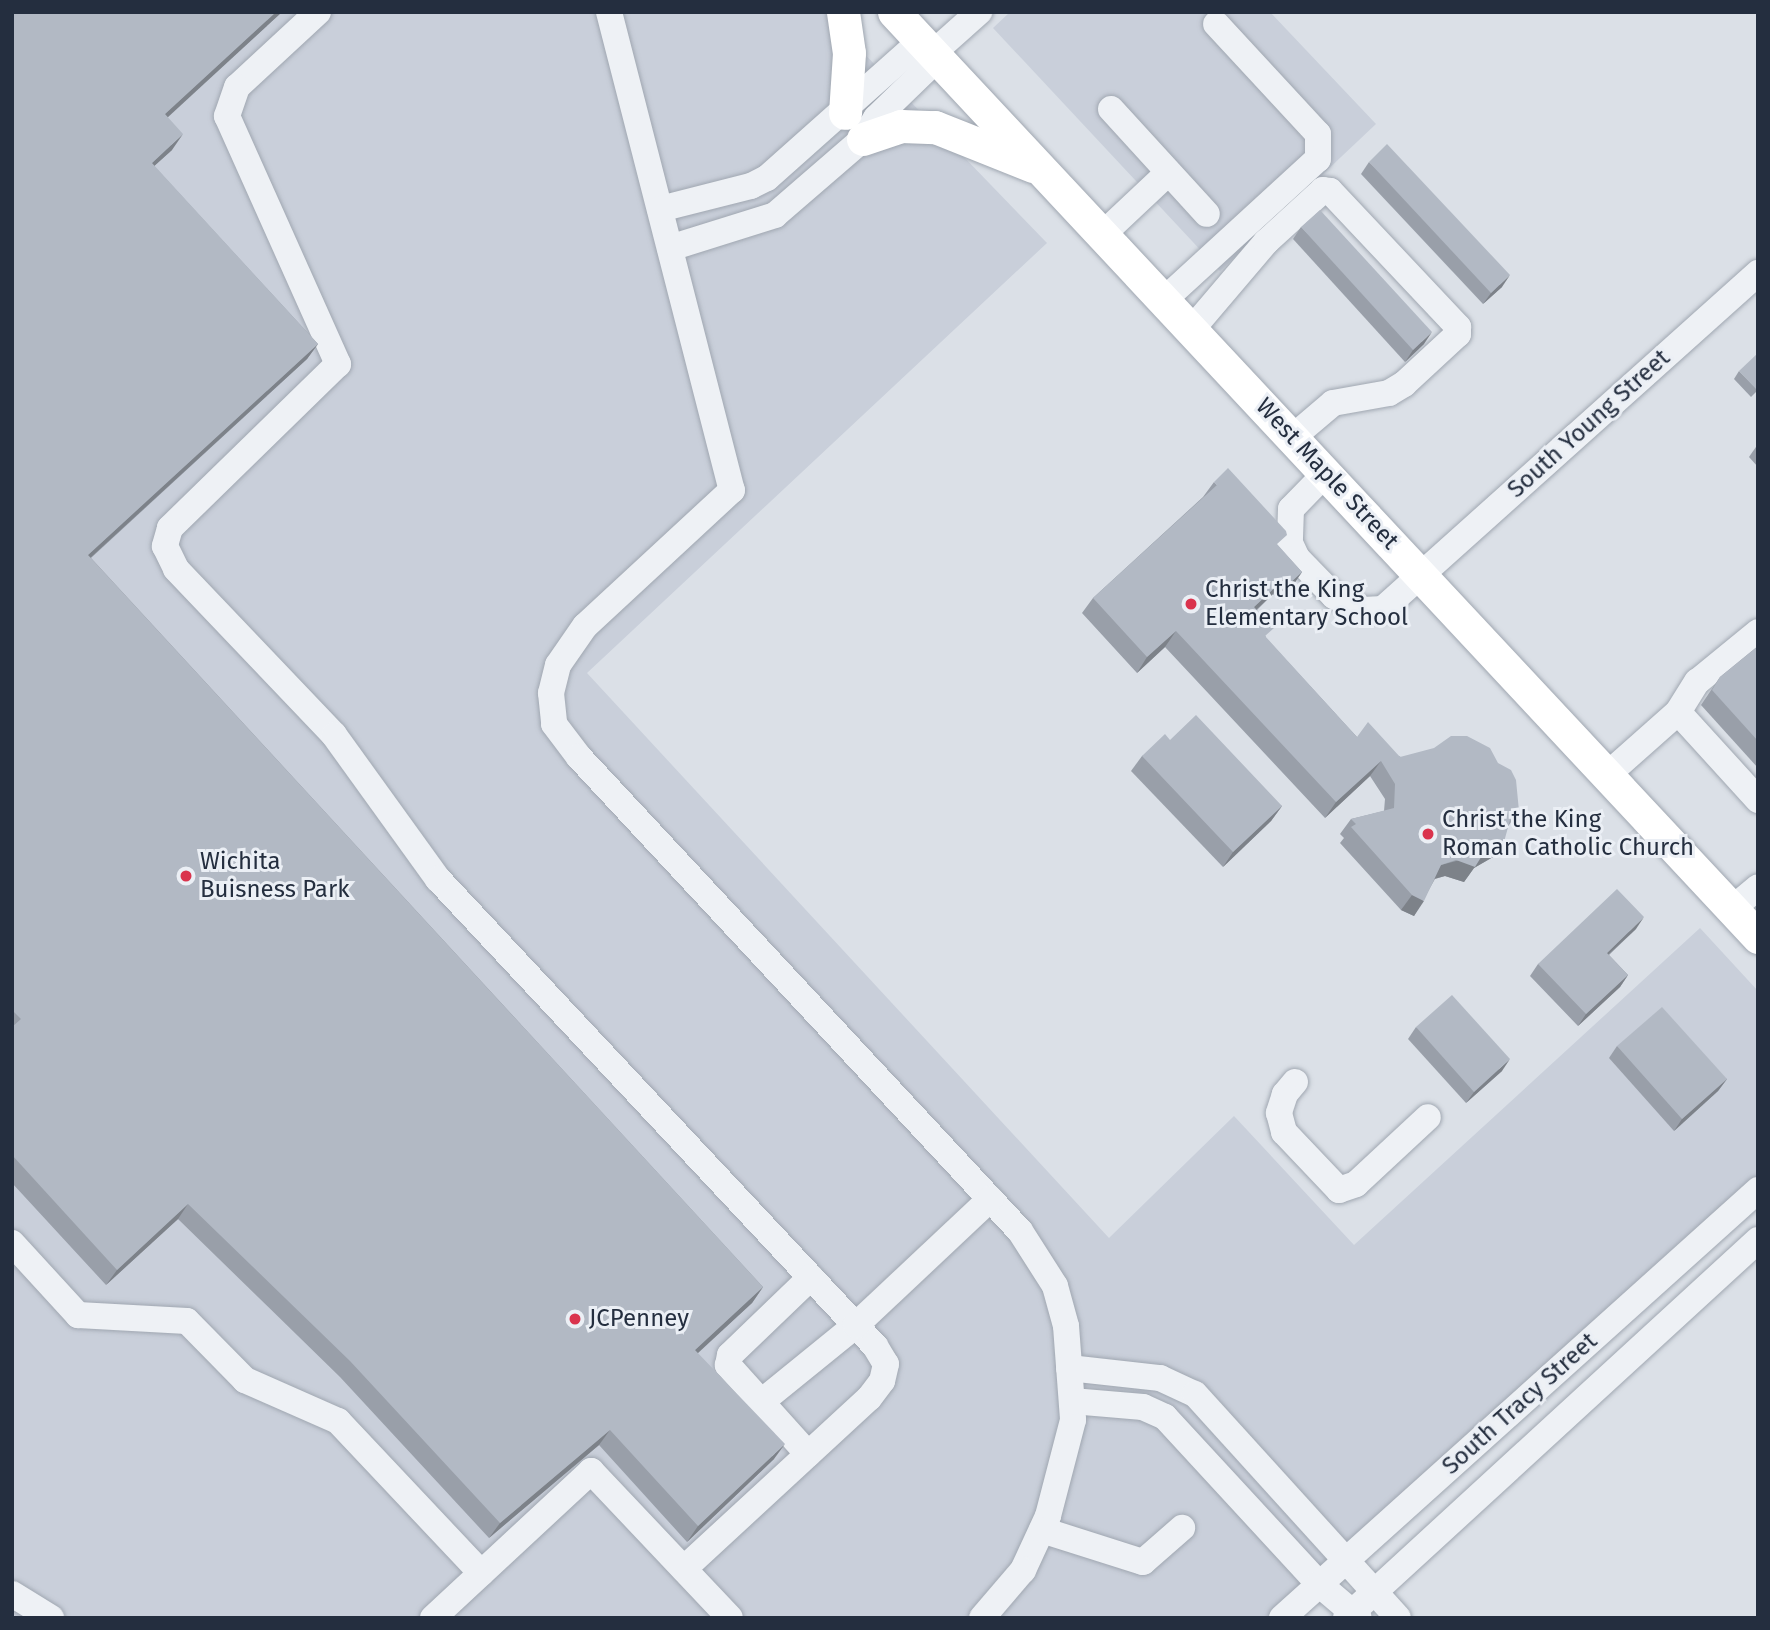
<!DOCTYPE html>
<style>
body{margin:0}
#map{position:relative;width:1770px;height:1630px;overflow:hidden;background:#dbe0e7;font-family:"Fira Sans",sans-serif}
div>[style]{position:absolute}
.built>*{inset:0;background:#c9cfda}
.roads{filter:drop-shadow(0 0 2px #a0a7b1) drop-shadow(0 0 2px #a0a7b1)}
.minor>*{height:26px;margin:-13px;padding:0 13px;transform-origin:13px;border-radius:13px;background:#eef1f5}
.major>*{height:33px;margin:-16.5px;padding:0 16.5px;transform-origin:16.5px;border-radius:16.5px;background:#fff}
.wall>*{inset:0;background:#999fa9}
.shaded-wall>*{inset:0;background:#7d8289}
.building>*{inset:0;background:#b2b9c4}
.dots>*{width:19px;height:19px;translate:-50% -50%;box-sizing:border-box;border:4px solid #ebeff5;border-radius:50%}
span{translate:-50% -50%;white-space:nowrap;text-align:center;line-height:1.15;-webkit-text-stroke:6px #ebeff5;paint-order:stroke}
.street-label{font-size:24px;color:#242e3f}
.poi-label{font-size:24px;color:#242e3f}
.left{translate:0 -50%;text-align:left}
.frame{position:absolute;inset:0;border:14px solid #242e3f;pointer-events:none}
</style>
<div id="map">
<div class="built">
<i style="clip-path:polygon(12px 12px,824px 12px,1047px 243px,587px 673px,1109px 1238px,1234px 1116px,1354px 1245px,1700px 928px,1758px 991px,1758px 1181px,1265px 1618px,17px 1618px,12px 1614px)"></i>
<i style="clip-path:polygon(1010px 12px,1270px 12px,1376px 124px,1220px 271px,993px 28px)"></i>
</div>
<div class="roads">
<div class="minor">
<i style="left:318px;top:12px;width:110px;rotate:137.2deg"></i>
<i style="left:237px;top:87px;width:31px;rotate:109deg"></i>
<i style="left:227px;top:116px;width:272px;rotate:65.9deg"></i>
<i style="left:338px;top:364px;width:235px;rotate:135.7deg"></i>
<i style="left:170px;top:528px;width:19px;rotate:106deg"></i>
<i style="left:165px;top:546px;width:25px;rotate:64deg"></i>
<i style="left:176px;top:569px;width:229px;rotate:46.4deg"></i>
<i style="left:334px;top:735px;width:178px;rotate:54.2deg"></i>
<i style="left:438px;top:879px;width:640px;rotate:46.9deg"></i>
<i style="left:875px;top:1346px;width:21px;rotate:59deg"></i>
<i style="left:886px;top:1364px;width:17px;rotate:103deg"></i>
<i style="left:882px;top:1381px;width:21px;rotate:127deg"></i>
<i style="left:869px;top:1398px;width:252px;rotate:137.3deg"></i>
<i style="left:609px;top:12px;width:494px;rotate:75.6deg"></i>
<i style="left:732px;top:490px;width:200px;rotate:137.2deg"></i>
<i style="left:585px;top:626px;width:47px;rotate:124.7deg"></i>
<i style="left:558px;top:665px;width:29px;rotate:104deg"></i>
<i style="left:551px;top:693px;width:31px;rotate:84deg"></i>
<i style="left:554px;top:724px;width:41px;rotate:52.9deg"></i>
<i style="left:579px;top:757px;width:647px;rotate:47.07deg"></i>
<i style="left:1020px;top:1231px;width:65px;rotate:57.5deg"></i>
<i style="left:1055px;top:1286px;width:41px;rotate:74.6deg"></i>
<i style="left:1066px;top:1326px;width:94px;rotate:85.7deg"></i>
<i style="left:1073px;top:1420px;width:99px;rotate:104.6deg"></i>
<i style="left:1048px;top:1516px;width:60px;rotate:114.8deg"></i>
<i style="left:1023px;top:1570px;width:63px;rotate:130.5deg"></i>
<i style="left:933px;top:53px;width:62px;rotate:-41.7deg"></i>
<i style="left:1111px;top:109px;width:142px;rotate:47.6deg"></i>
<i style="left:660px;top:209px;width:94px;rotate:-14.2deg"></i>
<i style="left:751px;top:186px;width:18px;rotate:-27deg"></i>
<i style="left:767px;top:178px;width:206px;rotate:-41.7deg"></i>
<i style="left:1103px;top:234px;width:89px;rotate:-43.2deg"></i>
<i style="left:670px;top:248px;width:110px;rotate:-17.4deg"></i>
<i style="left:775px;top:215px;width:116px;rotate:-40.8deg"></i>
<i style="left:863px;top:139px;width:25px;rotate:-58deg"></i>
<i style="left:876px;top:118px;width:86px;rotate:-44.1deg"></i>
<i style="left:1165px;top:299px;width:207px;rotate:-42.5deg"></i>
<i style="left:1318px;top:159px;width:25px;rotate:-90deg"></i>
<i style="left:1318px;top:134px;width:150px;rotate:-132.8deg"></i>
<i style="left:1192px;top:329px;width:114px;rotate:-49.6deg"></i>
<i style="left:1266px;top:242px;width:77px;rotate:-42.4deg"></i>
<i style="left:1323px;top:190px;width:7px;rotate:8deg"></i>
<i style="left:1330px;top:191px;width:187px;rotate:46.7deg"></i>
<i style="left:1458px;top:327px;width:7px;rotate:90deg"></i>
<i style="left:1458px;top:334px;width:74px;rotate:137.2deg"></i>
<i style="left:1404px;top:384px;width:17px;rotate:149deg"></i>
<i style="left:1389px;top:393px;width:57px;rotate:169.9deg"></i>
<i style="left:1333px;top:403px;width:52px;rotate:139.6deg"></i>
<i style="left:1326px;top:473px;width:50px;rotate:134.2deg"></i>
<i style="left:1291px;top:509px;width:34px;rotate:92deg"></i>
<i style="left:1290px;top:543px;width:17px;rotate:65deg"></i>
<i style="left:1297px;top:558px;width:53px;rotate:45.8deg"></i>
<i style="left:1334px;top:596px;width:32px;rotate:26deg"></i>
<i style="left:1363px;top:610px;width:20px;rotate:-3deg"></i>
<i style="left:1383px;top:609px;width:504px;rotate:-41.86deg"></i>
<i style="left:1678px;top:712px;width:36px;rotate:-58deg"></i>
<i style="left:1697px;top:682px;width:79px;rotate:-39.3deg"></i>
<i style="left:1607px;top:775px;width:95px;rotate:-41.6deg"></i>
<i style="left:1678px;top:712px;width:119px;rotate:47.7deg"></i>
<i style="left:1732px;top:909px;width:34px;rotate:-40deg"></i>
<i style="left:1295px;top:1082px;width:16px;rotate:130deg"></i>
<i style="left:1285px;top:1094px;width:20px;rotate:108deg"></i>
<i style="left:1279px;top:1113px;width:20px;rotate:75deg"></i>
<i style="left:1284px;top:1132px;width:80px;rotate:46.5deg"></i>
<i style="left:1339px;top:1190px;width:18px;rotate:-19deg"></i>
<i style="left:1356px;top:1184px;width:98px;rotate:-42.9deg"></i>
<i style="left:12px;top:1243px;width:98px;rotate:47.5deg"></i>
<i style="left:78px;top:1315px;width:109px;rotate:3.2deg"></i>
<i style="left:187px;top:1321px;width:83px;rotate:45.5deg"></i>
<i style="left:245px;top:1380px;width:102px;rotate:23.8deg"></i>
<i style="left:338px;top:1421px;width:209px;rotate:46.7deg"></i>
<i style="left:1069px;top:1368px;width:92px;rotate:6.3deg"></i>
<i style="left:1160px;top:1378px;width:38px;rotate:25deg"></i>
<i style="left:1195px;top:1394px;width:302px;rotate:47.8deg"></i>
<i style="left:1072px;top:1401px;width:71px;rotate:4.8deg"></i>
<i style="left:1143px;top:1407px;width:24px;rotate:24deg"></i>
<i style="left:1165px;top:1417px;width:227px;rotate:47.3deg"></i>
<i style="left:1319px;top:1584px;width:52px;rotate:40.4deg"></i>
<i style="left:760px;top:1403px;width:124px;rotate:-39.1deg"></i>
<i style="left:856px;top:1325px;width:184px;rotate:-43.2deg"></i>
<i style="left:808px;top:1454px;width:120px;rotate:-132deg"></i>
<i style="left:728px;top:1365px;width:10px;rotate:-79deg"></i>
<i style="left:730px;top:1355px;width:112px;rotate:-43.9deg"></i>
<i style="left:1042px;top:1530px;width:106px;rotate:17.6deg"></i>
<i style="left:1143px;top:1562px;width:52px;rotate:-41.1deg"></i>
<i style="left:12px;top:1594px;width:46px;rotate:31.6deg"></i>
<i style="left:433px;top:1618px;width:216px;rotate:-42.9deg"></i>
<i style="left:591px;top:1471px;width:202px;rotate:46.6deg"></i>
<i style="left:1282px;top:1618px;width:640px;rotate:-41.96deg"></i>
<i style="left:1346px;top:1618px;width:559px;rotate:-42.54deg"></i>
</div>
<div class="major">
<i style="left:843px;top:12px;width:41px;rotate:81.7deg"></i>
<i style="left:849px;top:53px;width:60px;rotate:93.8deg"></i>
<i style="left:894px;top:12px;width:1266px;rotate:46.95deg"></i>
<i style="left:863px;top:139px;width:40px;rotate:-18.9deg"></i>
<i style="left:901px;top:126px;width:34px;rotate:2deg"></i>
<i style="left:935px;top:127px;width:105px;rotate:21.7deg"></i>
</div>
</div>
<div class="wall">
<i style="clip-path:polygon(12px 12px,282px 12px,167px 117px,172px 150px,154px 166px,318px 344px,307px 359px,91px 558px,763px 1287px,752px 1303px,697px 1353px,774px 1459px,687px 1542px,599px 1445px,489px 1538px,340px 1377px,178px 1219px,106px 1285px,12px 1183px)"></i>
<i style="clip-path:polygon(1369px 162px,1502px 287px,1483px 304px,1361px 174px)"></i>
<i style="clip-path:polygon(1301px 227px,1424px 344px,1405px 362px,1293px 239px)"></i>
<i style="clip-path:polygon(1739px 371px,1758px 390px,1751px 397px,1734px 379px)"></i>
<i style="clip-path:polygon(1758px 444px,1758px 467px,1749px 457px)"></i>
<i style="clip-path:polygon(1214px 482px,1279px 547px,1302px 572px,1291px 588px,1278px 600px,1273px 594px,1257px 610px,1266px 638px,1357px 737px,1519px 811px,1509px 825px,1493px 857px,1474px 868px,1464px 882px,1445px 876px,1435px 879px,1414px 916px,1401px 910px,1340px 843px,1344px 838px,1340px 834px,1351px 819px,1384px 811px,1385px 799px,1370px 776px,1325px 818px,1165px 647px,1137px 673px,1082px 613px,1093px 598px,1203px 497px)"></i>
<i style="clip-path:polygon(1758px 646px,1758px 768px,1701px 705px,1720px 677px)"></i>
<i style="clip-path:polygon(1170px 740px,1282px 806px,1271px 821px,1223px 867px,1131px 771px,1142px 756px)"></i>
<i style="clip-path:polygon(1636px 929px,1609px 955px,1628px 975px,1620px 987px,1578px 1026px,1530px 976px,1538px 964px)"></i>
<i style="clip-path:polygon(1416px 1027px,1502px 1071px,1466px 1103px,1408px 1039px)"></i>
<i style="clip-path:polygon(1617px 1046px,1727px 1079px,1718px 1091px,1674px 1131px,1609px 1058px)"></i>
</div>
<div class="shaded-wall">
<i style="clip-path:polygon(276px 12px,282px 12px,154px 130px,165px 114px)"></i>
<i style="clip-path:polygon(183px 134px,172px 150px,141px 178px,152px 163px)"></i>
<i style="clip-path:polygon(1510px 275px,1502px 287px,1483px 304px,1491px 293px)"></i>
<i style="clip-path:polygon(1432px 332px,1424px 344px,1405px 362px,1413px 350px)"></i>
<i style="clip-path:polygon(318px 344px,307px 359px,77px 570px,88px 555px)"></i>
<i style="clip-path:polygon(1302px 572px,1291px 588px,1278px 600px,1289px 584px)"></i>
<i style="clip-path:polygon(1284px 579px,1273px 594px,1243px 622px,1254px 607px)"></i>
<i style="clip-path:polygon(1176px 631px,1165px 647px,1137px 673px,1147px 657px)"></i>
<i style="clip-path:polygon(1381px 761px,1370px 776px,1325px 818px,1336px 802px)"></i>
<i style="clip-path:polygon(1282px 806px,1271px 821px,1223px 867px,1233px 852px)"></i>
<i style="clip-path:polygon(1504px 842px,1493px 857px,1474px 868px,1464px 882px,1445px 876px,1430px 880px,1441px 865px,1483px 854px)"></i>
<i style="clip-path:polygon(1412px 895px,1424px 901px,1414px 916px,1401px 910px)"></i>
<i style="clip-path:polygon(1644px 917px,1636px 929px,1598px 964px,1607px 953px)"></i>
<i style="clip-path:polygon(1628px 975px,1620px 987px,1578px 1026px,1586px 1014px)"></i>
<i style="clip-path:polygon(1510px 1059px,1502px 1071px,1466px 1103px,1474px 1092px)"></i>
<i style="clip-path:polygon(1727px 1079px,1718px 1091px,1674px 1131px,1682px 1119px)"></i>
<i style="clip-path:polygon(188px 1204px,178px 1219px,106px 1285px,117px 1270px)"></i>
<i style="clip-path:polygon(763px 1287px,752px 1303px,684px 1366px,695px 1350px)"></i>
<i style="clip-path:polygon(610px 1430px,599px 1445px,489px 1538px,500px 1523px)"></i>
<i style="clip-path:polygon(785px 1444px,774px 1459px,687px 1542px,698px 1526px)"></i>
</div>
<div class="building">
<i style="clip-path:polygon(12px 12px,276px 12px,165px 114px,183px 134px,152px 163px,318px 344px,88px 555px,763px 1287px,695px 1350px,785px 1444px,698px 1526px,610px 1430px,500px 1523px,350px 1361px,188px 1204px,117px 1270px,12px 1155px,12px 1027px,21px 1019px,12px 1010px)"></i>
<i style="clip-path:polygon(1387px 144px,1510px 275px,1491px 293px,1369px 162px)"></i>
<i style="clip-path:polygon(1320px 210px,1432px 332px,1413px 350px,1301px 227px)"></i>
<i style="clip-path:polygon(1758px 353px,1758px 388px,1756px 389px,1739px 371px)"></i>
<i style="clip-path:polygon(1228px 468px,1286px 531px,1287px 535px,1277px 544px,1302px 572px,1289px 584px,1284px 579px,1254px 607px,1274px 628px,1265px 636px,1357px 737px,1368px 722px,1400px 757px,1434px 748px,1451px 736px,1467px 736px,1490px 748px,1498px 763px,1511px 770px,1516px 780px,1519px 811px,1510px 820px,1504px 842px,1483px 854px,1475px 867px,1456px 860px,1441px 865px,1424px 901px,1412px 895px,1351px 827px,1356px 824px,1351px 819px,1394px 808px,1395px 784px,1381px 761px,1336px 802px,1176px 631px,1147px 657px,1093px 598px,1217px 485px,1214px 482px)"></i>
<i style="clip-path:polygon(1758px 646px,1758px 741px,1712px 690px,1720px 677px)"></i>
<i style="clip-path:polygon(1196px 715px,1282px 806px,1233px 852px,1142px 756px,1165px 734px,1170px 740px)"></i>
<i style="clip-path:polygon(1617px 889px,1644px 917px,1607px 953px,1628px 975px,1586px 1014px,1538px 964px)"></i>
<i style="clip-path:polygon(1452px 995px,1510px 1059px,1474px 1092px,1416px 1027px)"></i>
<i style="clip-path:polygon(1662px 1007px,1727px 1079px,1682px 1119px,1617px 1046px)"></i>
</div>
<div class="dots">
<i style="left:1191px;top:604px;background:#da334d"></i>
<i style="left:1428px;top:834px;background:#da334d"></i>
<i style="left:186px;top:876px;background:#da334d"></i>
<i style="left:575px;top:1319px;background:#da334d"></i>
</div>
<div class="street-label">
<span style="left:1589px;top:424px;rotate:-42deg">South Young Street</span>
<span style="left:1327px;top:474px;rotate:47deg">West Maple Street</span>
<span style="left:1520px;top:1404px;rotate:-42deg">South Tracy Street</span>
</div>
<div class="poi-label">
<span class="left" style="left:1205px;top:604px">Christ the King<br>Elementary School</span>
<span class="left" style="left:1442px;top:834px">Christ the King<br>Roman Catholic Church</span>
<span class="left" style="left:200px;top:876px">Wichita<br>Buisness Park</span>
<span class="left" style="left:589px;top:1319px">JCPenney</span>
</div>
<div class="frame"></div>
</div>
